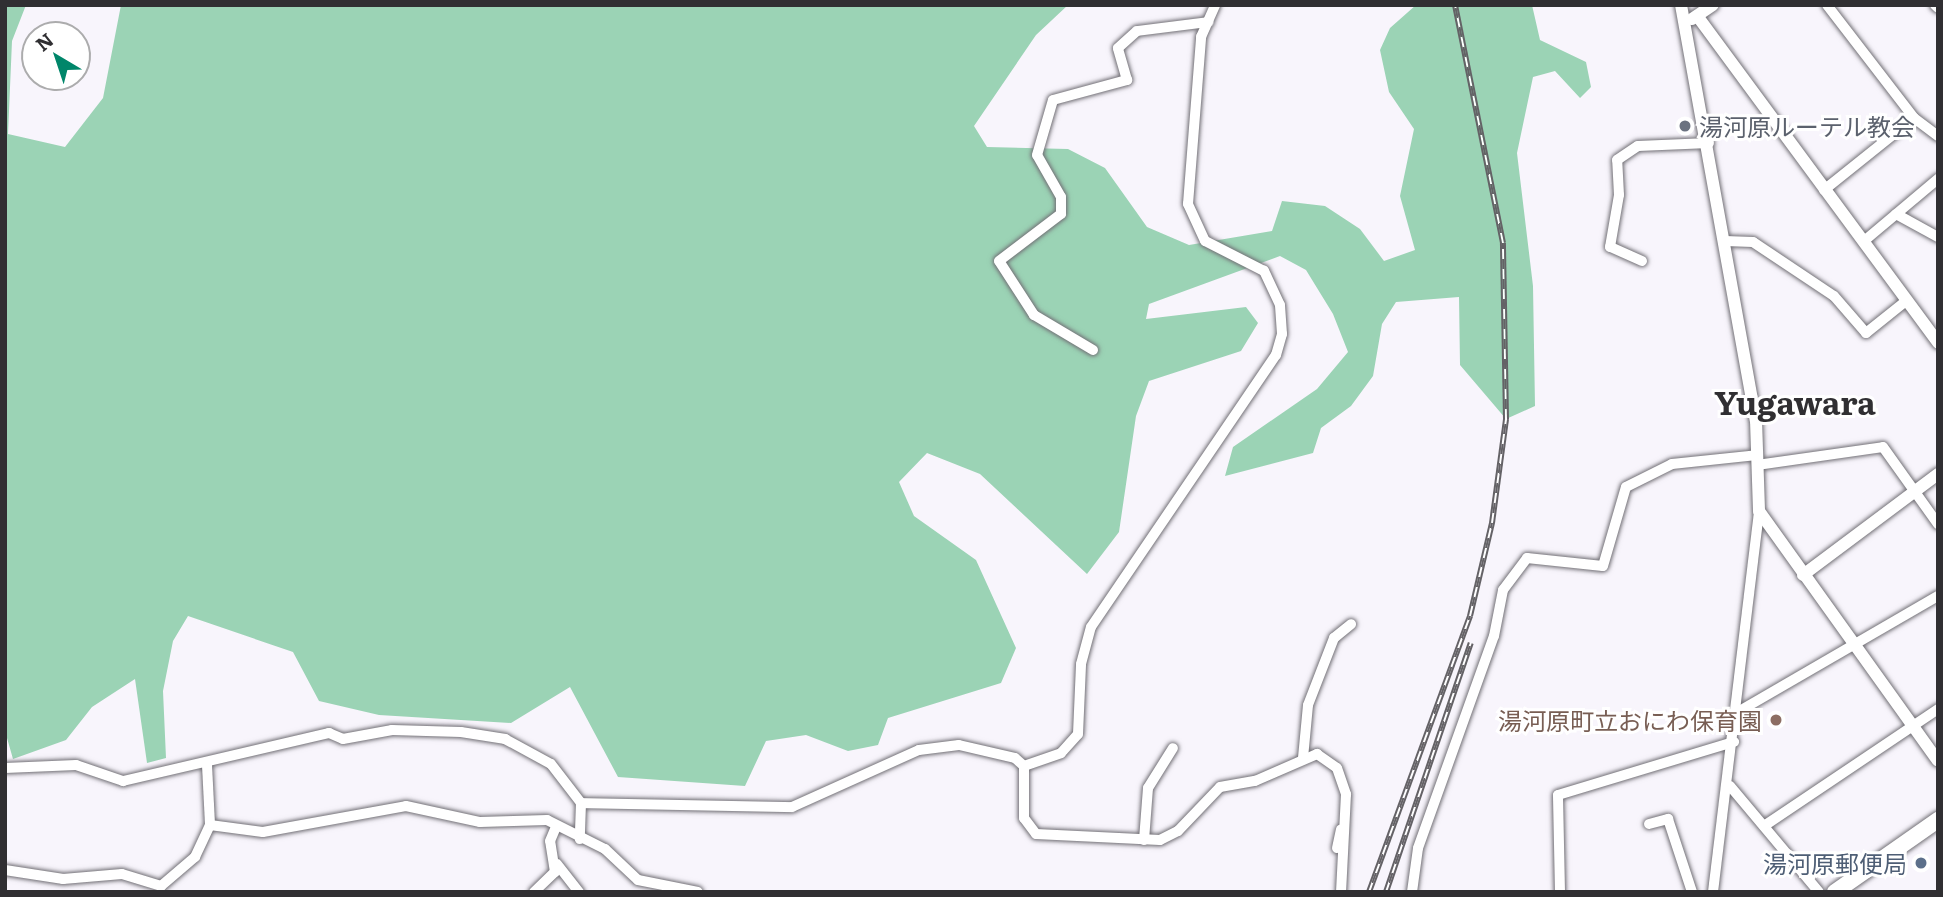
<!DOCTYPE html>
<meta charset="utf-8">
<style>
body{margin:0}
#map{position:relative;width:1943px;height:897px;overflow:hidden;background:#f8f5fc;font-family:Literata,"Noto Sans JP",serif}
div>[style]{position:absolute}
.green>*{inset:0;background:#9bd3b5}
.roads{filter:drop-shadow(0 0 2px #727076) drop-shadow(0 0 2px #727076)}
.minor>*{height:10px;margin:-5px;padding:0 5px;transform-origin:5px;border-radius:5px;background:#fff}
.tertiary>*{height:12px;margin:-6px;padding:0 6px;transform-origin:6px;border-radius:6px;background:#fff}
.primary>*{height:16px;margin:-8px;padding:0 8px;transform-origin:8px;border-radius:8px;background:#fff}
.rail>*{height:6px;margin-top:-3px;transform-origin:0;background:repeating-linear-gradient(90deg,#fff 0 10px,#646266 0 20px);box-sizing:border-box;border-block:2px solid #646266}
.dots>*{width:19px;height:19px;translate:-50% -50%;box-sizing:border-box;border:4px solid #fff;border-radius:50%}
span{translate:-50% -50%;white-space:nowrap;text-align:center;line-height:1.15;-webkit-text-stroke:6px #fff;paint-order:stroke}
.worship-label{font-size:24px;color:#5b616d}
.left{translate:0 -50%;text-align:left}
.education-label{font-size:24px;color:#785e54}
.right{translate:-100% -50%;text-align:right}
.service-label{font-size:24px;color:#4e5e75}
.district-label{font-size:32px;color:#302f32;font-weight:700}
.frame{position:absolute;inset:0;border:7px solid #302f32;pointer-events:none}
.north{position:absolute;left:21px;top:21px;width:70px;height:70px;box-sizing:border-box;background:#fff;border:2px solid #acacad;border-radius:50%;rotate:321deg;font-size:19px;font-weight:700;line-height:28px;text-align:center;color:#302f32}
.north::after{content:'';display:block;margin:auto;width:24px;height:32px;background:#00866a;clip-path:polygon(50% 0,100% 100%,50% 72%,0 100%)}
</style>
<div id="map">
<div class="green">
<i style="clip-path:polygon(5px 5px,26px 5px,12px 41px,8px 134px,65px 147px,103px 98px,121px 5px,1068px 5px,1036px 35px,974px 126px,987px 147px,1068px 149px,1105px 168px,1147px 227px,1189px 245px,1272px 231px,1282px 201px,1325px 206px,1360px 229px,1384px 261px,1415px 250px,1400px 196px,1414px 129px,1389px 92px,1380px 50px,1390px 28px,1416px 5px,1532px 5px,1540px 40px,1586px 62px,1591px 87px,1580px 98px,1555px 71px,1533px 77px,1517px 153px,1533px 286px,1535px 406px,1506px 419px,1460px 365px,1459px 297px,1396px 302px,1382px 324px,1373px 376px,1351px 406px,1321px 428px,1313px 453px,1225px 476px,1233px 447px,1317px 389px,1348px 352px,1333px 314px,1306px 270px,1280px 256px,1149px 304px,1146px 319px,1246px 307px,1258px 323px,1241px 351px,1149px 381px,1136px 416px,1119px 532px,1087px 574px,980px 474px,927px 453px,899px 482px,914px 516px,976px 560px,1016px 648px,1001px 683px,888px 718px,878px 745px,848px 751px,806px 735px,766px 741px,745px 786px,618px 777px,570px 687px,511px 723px,379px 715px,319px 701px,293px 652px,188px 616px,173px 641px,163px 691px,166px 758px,147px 763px,135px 679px,92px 707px,66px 740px,13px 759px,5px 731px)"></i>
</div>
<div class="roads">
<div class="minor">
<i style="left:1827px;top:5px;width:143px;rotate:52.4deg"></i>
<i style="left:1914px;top:118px;width:30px;rotate:37deg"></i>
<i style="left:1935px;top:5px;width:4px;rotate:45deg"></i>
<i style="left:1824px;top:190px;width:115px;rotate:-38.7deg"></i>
<i style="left:1896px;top:214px;width:48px;rotate:28.7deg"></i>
<i style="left:1725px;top:241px;width:28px;rotate:2deg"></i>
<i style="left:1753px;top:242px;width:97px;rotate:33.7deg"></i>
<i style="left:1834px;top:296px;width:49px;rotate:49.1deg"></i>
<i style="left:1866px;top:333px;width:51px;rotate:-38.7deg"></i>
<i style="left:1864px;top:241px;width:97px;rotate:-40deg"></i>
<i style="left:1642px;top:261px;width:35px;rotate:-156deg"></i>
<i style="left:1610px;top:247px;width:53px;rotate:-80.2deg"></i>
<i style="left:1619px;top:195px;width:35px;rotate:-93deg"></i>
<i style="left:1617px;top:160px;width:25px;rotate:-34deg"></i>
<i style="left:1638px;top:146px;width:71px;rotate:-2.4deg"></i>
<i style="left:1093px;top:350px;width:69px;rotate:-149.3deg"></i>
<i style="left:1034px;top:315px;width:64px;rotate:-122.9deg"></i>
<i style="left:999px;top:261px;width:78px;rotate:-37.2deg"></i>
<i style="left:1061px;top:214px;width:17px;rotate:-90deg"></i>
<i style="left:1061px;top:197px;width:48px;rotate:-119.7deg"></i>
<i style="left:1037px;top:155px;width:57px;rotate:-73.8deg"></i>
<i style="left:1053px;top:100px;width:77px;rotate:-15.1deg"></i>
<i style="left:1127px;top:80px;width:33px;rotate:-106deg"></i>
<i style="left:1118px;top:48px;width:25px;rotate:-42deg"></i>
<i style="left:1137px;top:31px;width:72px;rotate:-7.2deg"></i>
<i style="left:1757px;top:465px;width:127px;rotate:-8.1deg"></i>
<i style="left:1883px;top:447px;width:95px;rotate:54.5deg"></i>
<i style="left:1736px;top:713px;width:233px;rotate:-30.1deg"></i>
<i style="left:1303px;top:758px;width:53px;rotate:-84.6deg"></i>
<i style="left:1308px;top:705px;width:72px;rotate:-68.8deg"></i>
<i style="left:1334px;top:638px;width:22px;rotate:-39deg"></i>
<i style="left:207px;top:765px;width:60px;rotate:87.1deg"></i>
<i style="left:1024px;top:766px;width:39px;rotate:-19deg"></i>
<i style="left:1061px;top:753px;width:25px;rotate:-48deg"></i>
<i style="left:1078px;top:734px;width:70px;rotate:-87.5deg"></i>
<i style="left:1081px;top:664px;width:38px;rotate:-75deg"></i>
<i style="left:1091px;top:627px;width:329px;rotate:-55.8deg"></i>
<i style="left:1276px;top:355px;width:22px;rotate:-74deg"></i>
<i style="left:1282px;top:334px;width:29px;rotate:-94deg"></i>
<i style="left:1280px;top:305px;width:38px;rotate:-115deg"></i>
<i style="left:1264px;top:271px;width:66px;rotate:-153deg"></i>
<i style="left:1205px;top:241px;width:41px;rotate:-114.7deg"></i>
<i style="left:1188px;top:204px;width:168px;rotate:-85.5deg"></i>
<i style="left:1201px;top:37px;width:35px;rotate:-66deg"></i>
<i style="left:5px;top:768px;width:71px;rotate:-2.4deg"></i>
<i style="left:76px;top:765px;width:50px;rotate:18.8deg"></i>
<i style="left:123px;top:781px;width:212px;rotate:-13.1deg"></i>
<i style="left:329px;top:733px;width:15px;rotate:23deg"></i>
<i style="left:343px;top:739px;width:50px;rotate:-10.4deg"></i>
<i style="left:392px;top:730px;width:69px;rotate:1.7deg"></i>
<i style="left:461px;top:732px;width:45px;rotate:9deg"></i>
<i style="left:505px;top:739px;width:52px;rotate:28.5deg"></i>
<i style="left:551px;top:764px;width:49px;rotate:52.4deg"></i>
<i style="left:581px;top:803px;width:36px;rotate:92deg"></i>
<i style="left:1730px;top:786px;width:138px;rotate:50deg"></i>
<i style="left:581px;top:803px;width:211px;rotate:1.1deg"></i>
<i style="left:792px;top:807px;width:139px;rotate:-24.2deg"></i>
<i style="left:919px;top:750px;width:40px;rotate:-7.1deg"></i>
<i style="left:959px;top:745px;width:57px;rotate:13.1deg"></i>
<i style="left:1015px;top:758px;width:12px;rotate:42deg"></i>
<i style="left:1024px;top:766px;width:52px;rotate:90deg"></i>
<i style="left:1024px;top:818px;width:20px;rotate:53deg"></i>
<i style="left:1036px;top:834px;width:124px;rotate:2.8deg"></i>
<i style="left:1160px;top:840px;width:20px;rotate:-27deg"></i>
<i style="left:1178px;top:831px;width:61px;rotate:-46.3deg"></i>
<i style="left:1220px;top:787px;width:36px;rotate:-10deg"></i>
<i style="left:1255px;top:781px;width:68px;rotate:-23.5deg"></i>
<i style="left:1317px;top:754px;width:24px;rotate:35deg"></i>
<i style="left:1337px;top:768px;width:28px;rotate:71deg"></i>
<i style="left:1346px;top:794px;width:98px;rotate:92.9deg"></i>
<i style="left:1649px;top:824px;width:20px;rotate:-15deg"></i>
<i style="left:1668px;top:819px;width:77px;rotate:71.8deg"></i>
<i style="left:1764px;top:826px;width:210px;rotate:-33.9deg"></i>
<i style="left:1144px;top:840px;width:52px;rotate:-85.6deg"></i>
<i style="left:1148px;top:788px;width:47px;rotate:-58deg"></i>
<i style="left:1337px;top:848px;width:19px;rotate:-78deg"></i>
<i style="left:557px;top:864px;width:36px;rotate:52deg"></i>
<i style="left:5px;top:870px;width:59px;rotate:8.8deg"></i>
<i style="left:63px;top:879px;width:59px;rotate:-4.8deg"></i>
<i style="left:122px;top:874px;width:41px;rotate:17.1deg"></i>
<i style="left:161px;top:886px;width:45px;rotate:-40.5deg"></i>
<i style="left:195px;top:857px;width:35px;rotate:-65deg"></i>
<i style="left:210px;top:825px;width:53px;rotate:7.5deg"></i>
<i style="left:263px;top:832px;width:145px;rotate:-10.3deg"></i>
<i style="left:406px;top:806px;width:76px;rotate:12.2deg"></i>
<i style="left:480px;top:822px;width:67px;rotate:-1.7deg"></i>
<i style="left:547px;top:820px;width:65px;rotate:26.6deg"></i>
<i style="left:605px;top:849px;width:45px;rotate:43.2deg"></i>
<i style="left:638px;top:880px;width:61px;rotate:11.3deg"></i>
<i style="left:534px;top:892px;width:29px;rotate:-44deg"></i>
<i style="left:555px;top:872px;width:31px;rotate:-99deg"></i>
<i style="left:550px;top:841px;width:13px;rotate:-67deg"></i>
<i style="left:1412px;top:892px;width:44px;rotate:-82.2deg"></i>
<i style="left:1418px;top:848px;width:225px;rotate:-70.3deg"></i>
<i style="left:1494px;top:636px;width:47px;rotate:-78.9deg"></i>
<i style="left:1503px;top:590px;width:40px;rotate:-53deg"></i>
<i style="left:1527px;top:558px;width:76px;rotate:6deg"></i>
<i style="left:1603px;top:566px;width:82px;rotate:-73.8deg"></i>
<i style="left:1626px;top:487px;width:51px;rotate:-26.6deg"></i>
<i style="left:1672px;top:464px;width:85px;rotate:-6deg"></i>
<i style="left:1560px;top:892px;width:97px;rotate:-91.2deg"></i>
<i style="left:1558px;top:795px;width:184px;rotate:-16.8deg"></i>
<i style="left:1713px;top:892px;width:384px;rotate:-83.1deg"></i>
</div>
<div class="tertiary">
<i style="left:1681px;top:5px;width:422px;rotate:79.8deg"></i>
<i style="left:1756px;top:420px;width:91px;rotate:88.1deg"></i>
<i style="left:1759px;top:511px;width:307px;rotate:54.4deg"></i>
<i style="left:1698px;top:17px;width:405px;rotate:53.6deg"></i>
<i style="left:1692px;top:19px;width:25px;rotate:-34deg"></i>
<i style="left:1803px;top:575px;width:169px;rotate:-36.8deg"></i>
</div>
<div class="primary">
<i style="left:1835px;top:892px;width:126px;rotate:-35deg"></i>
</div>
</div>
<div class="rail">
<i style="left:1369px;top:892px;width:294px;rotate:-69.9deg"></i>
<i style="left:1470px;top:616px;width:96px;rotate:-76.7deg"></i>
<i style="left:1492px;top:523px;width:105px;rotate:-82.3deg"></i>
<i style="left:1506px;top:419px;width:176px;rotate:-91deg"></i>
<i style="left:1503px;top:243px;width:243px;rotate:-101.4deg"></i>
<i style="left:1386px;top:892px;width:263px;rotate:-71.2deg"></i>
</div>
<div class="dots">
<i style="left:1685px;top:126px;background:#6b7280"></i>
<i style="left:1776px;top:720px;background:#8d6e63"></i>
<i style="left:1921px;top:863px;background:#5c6f8a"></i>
</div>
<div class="worship-label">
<span class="left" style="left:1699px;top:126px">湯河原ルーテル教会</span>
</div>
<div class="education-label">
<span class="right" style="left:1762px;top:720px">湯河原町立おにわ保育園</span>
</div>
<div class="service-label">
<span class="right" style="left:1907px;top:863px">湯河原郵便局</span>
</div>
<div class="district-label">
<span style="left:1795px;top:401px">Yugawara</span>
</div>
<div class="frame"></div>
<div class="north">N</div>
</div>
